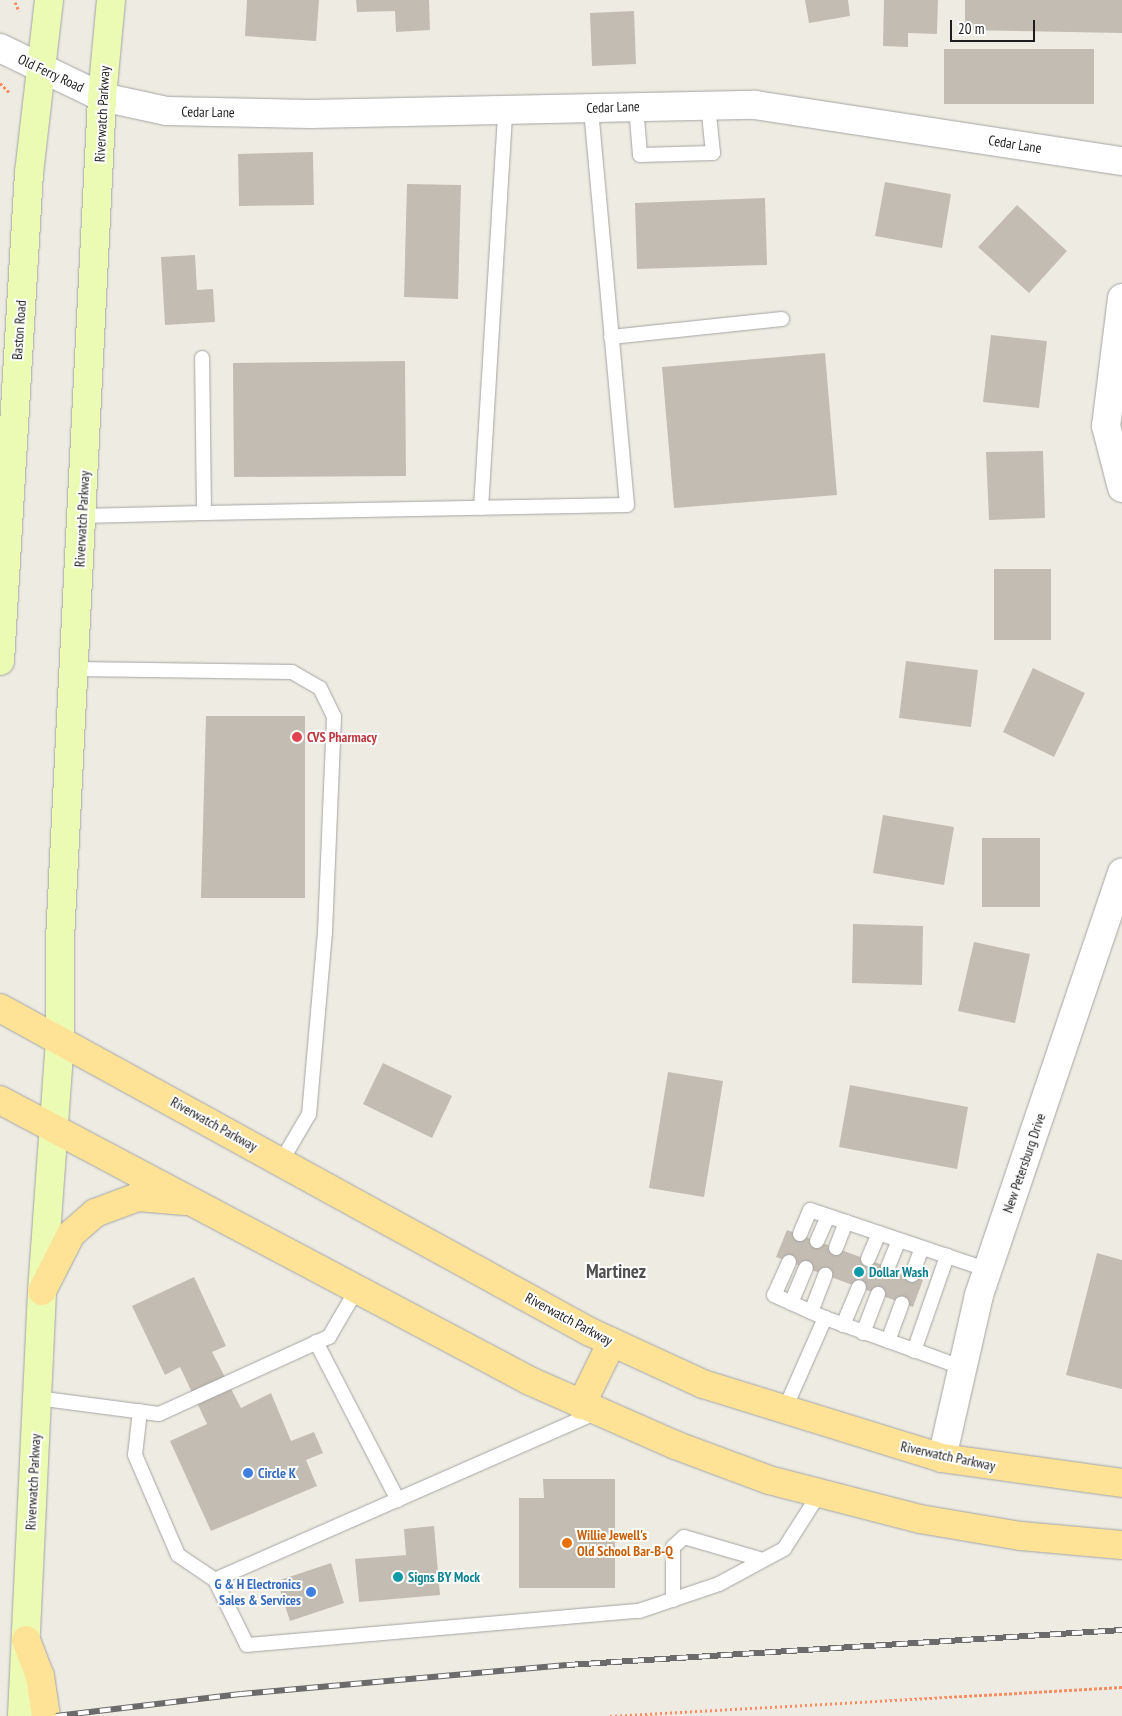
<!DOCTYPE html>
<style>
body{margin:0}
#map{position:relative;width:1122px;height:1716px;overflow:hidden;background:#eeece2;font-family:"PT Sans Narrow",sans-serif}
div>[style]{position:absolute}
.building>*{inset:0;background:#c3bcb2}
.path>*{height:3px;margin-top:-1.5px;transform-origin:0;background:repeating-linear-gradient(90deg,#fe8d64 0 2.5px,transparent 0 5px)}
.roads{filter:drop-shadow(0 0 1px #a4a4a4) drop-shadow(0 0 1px #a4a4a4)}
.service>*{height:14px;margin:-7px;padding:0 7px;transform-origin:7px;border-radius:7px;background:#fff}
.minor>*{height:28px;margin:-14px;padding:0 14px;transform-origin:14px;border-radius:14px;background:#fff}
.tertiary>*{height:28px;margin:-14px;padding:0 14px;transform-origin:14px;border-radius:14px;background:#fff}
.secondary>*{height:28px;margin:-14px;padding:0 14px;transform-origin:14px;border-radius:14px;background:#ebfbb3}
.primary>*{height:28px;margin:-14px;padding:0 14px;transform-origin:14px;border-radius:14px;background:#fee397}
.rail>*{height:5.5px;margin-top:-2.75px;transform-origin:0;background:repeating-linear-gradient(90deg,#fff 0 11px,#6b6b6b 0 22px);box-sizing:border-box;border-block:1px solid #6b6b6b}
.dots>*{width:14px;height:14px;translate:-50% -50%;box-sizing:border-box;border:2px solid #fff;border-radius:50%}
span{translate:-50% -50%;white-space:nowrap;text-align:center;line-height:1.15;-webkit-text-stroke:4px #fff;paint-order:stroke}
.street-label{font-size:14px;color:#1d1d1d}
.health-label{font-size:14px;color:#be3a42;font-weight:700}
.left{translate:0 -50%;text-align:left}
.culture-label{font-size:14px;color:#0d838f;font-weight:700}
.shop-label{font-size:14px;color:#366cbe;font-weight:700}
.right{translate:-100% -50%;text-align:right}
.food-label{font-size:14px;color:#c56008;font-weight:700}
.district-label{font-size:19px;color:#505050;font-weight:700}
.scale{position:absolute;left:950px;top:20px;width:85px;height:22px;box-sizing:border-box;border:2px solid #1d1d1d;border-top:0;padding-left:6px;font-size:15px;line-height:18px;white-space:nowrap;color:#1d1d1d;-webkit-text-stroke:4px #fff;paint-order:stroke}
</style>
<div id="map">
<div class="building">
<i style="clip-path:polygon(247px 0,319px 0,316px 41px,245px 36px)"></i>
<i style="clip-path:polygon(356px 0,429px 0,430px 30px,396px 32px,395px 11px,357px 12px)"></i>
<i style="clip-path:polygon(805px 0,848px 0,850px 16px,809px 23px)"></i>
<i style="clip-path:polygon(884px 0,938px 0,937px 34px,908px 33px,908px 47px,883px 46px)"></i>
<i style="clip-path:polygon(965px 0,1122px 0,1122px 33px,965px 30px)"></i>
<i style="clip-path:polygon(634px 11px,636px 64px,592px 66px,590px 13px)"></i>
<i style="clip-path:polygon(944px 49px,1094px 49px,1094px 104px,944px 104px)"></i>
<i style="clip-path:polygon(313px 152px,314px 205px,239px 206px,238px 154px)"></i>
<i style="clip-path:polygon(885px 182px,951px 194px,942px 248px,875px 236px)"></i>
<i style="clip-path:polygon(407px 184px,461px 185px,458px 299px,404px 297px)"></i>
<i style="clip-path:polygon(765px 198px,767px 265px,637px 269px,635px 203px)"></i>
<i style="clip-path:polygon(1017px 205px,1067px 251px,1029px 293px,978px 247px)"></i>
<i style="clip-path:polygon(195px 255px,197px 290px,213px 289px,215px 322px,165px 325px,161px 257px)"></i>
<i style="clip-path:polygon(991px 335px,1047px 341px,1039px 408px,983px 402px)"></i>
<i style="clip-path:polygon(825px 353px,837px 495px,674px 508px,662px 367px)"></i>
<i style="clip-path:polygon(405px 361px,406px 476px,234px 477px,233px 363px)"></i>
<i style="clip-path:polygon(1043px 451px,1045px 518px,989px 520px,986px 452px)"></i>
<i style="clip-path:polygon(994px 569px,1051px 569px,1051px 640px,994px 640px)"></i>
<i style="clip-path:polygon(906px 661px,978px 670px,971px 727px,899px 718px)"></i>
<i style="clip-path:polygon(1033px 668px,1085px 693px,1054px 757px,1003px 732px)"></i>
<i style="clip-path:polygon(206px 716px,305px 716px,305px 898px,201px 898px)"></i>
<i style="clip-path:polygon(883px 815px,954px 827px,944px 885px,873px 873px)"></i>
<i style="clip-path:polygon(982px 838px,1040px 838px,1040px 907px,982px 907px)"></i>
<i style="clip-path:polygon(853px 924px,923px 926px,922px 985px,852px 983px)"></i>
<i style="clip-path:polygon(974px 942px,1030px 954px,1015px 1023px,958px 1011px)"></i>
<i style="clip-path:polygon(383px 1063px,452px 1096px,432px 1138px,363px 1104px)"></i>
<i style="clip-path:polygon(668px 1072px,723px 1081px,704px 1197px,649px 1188px)"></i>
<i style="clip-path:polygon(850px 1085px,968px 1107px,957px 1169px,839px 1147px)"></i>
<i style="clip-path:polygon(787px 1230px,923px 1280px,913px 1307px,776px 1257px)"></i>
<i style="clip-path:polygon(1097px 1253px,1122px 1260px,1122px 1389px,1066px 1375px)"></i>
<i style="clip-path:polygon(194px 1277px,226px 1346px,212px 1352px,241px 1408px,271px 1393px,291px 1441px,314px 1432px,323px 1453px,306px 1460px,317px 1486px,211px 1531px,170px 1441px,207px 1424px,180px 1367px,165px 1375px,132px 1306px)"></i>
<i style="clip-path:polygon(543px 1479px,615px 1479px,615px 1588px,519px 1588px,519px 1498px,544px 1498px)"></i>
<i style="clip-path:polygon(434px 1526px,440px 1595px,359px 1602px,355px 1559px,406px 1555px,404px 1529px)"></i>
<i style="clip-path:polygon(331px 1563px,344px 1603px,290px 1621px,277px 1581px)"></i>
</div>
<div class="path">
<i style="left:15px;top:2px;width:10px;rotate:66deg"></i>
<i style="left:0;top:83px;width:13px;rotate:45deg"></i>
<i style="left:610px;top:1716px;width:513px;rotate:-3.24deg"></i>
</div>
<div class="roads">
<div class="service">
<i style="left:636px;top:106px;width:49px;rotate:85.3deg"></i>
<i style="left:640px;top:155px;width:73px;rotate:-1.6deg"></i>
<i style="left:713px;top:153px;width:48px;rotate:-95.9deg"></i>
<i style="left:611px;top:337px;width:172px;rotate:-6deg"></i>
<i style="left:481px;top:508px;width:398px;rotate:-86.5deg"></i>
<i style="left:204px;top:513px;width:423px;rotate:-1.1deg"></i>
<i style="left:627px;top:505px;width:400px;rotate:-95.2deg"></i>
<i style="left:82px;top:516px;width:122px;rotate:-1.4deg"></i>
<i style="left:204px;top:513px;width:155px;rotate:-90.7deg"></i>
<i style="left:75px;top:669px;width:217px;rotate:0.8deg"></i>
<i style="left:292px;top:672px;width:32px;rotate:30deg"></i>
<i style="left:320px;top:688px;width:32px;rotate:64deg"></i>
<i style="left:334px;top:717px;width:215px;rotate:92.4deg"></i>
<i style="left:325px;top:932px;width:183px;rotate:95deg"></i>
<i style="left:309px;top:1114px;width:56px;rotate:120.3deg"></i>
<i style="left:800px;top:1234px;width:26px;rotate:-67deg"></i>
<i style="left:810px;top:1210px;width:188px;rotate:18.6deg"></i>
<i style="left:817px;top:1241px;width:27px;rotate:-66deg"></i>
<i style="left:836px;top:1248px;width:28px;rotate:-69deg"></i>
<i style="left:868px;top:1259px;width:28px;rotate:-67deg"></i>
<i style="left:789px;top:1262px;width:36px;rotate:114deg"></i>
<i style="left:774px;top:1295px;width:56px;rotate:24.3deg"></i>
<i style="left:888px;top:1267px;width:29px;rotate:-68deg"></i>
<i style="left:912px;top:1275px;width:29px;rotate:-70deg"></i>
<i style="left:791px;top:1303px;width:38px;rotate:-67deg"></i>
<i style="left:811px;top:1312px;width:40px;rotate:-69deg"></i>
<i style="left:843px;top:1325px;width:41px;rotate:-67.2deg"></i>
<i style="left:863px;top:1333px;width:42px;rotate:-69deg"></i>
<i style="left:888px;top:1341px;width:40px;rotate:-69.8deg"></i>
<i style="left:316px;top:1342px;width:178px;rotate:62.6deg"></i>
<i style="left:914px;top:1351px;width:101px;rotate:-70.8deg"></i>
<i style="left:37px;top:1398px;width:123px;rotate:7.5deg"></i>
<i style="left:159px;top:1414px;width:187px;rotate:-24.4deg"></i>
<i style="left:329px;top:1337px;width:56px;rotate:-59.7deg"></i>
<i style="left:140px;top:1411px;width:44px;rotate:96.5deg"></i>
<i style="left:135px;top:1455px;width:109px;rotate:66.7deg"></i>
<i style="left:178px;top:1555px;width:45px;rotate:34deg"></i>
<i style="left:784px;top:1411px;width:102px;rotate:-66.2deg"></i>
<i style="left:825px;top:1318px;width:145px;rotate:19.8deg"></i>
<i style="left:597px;top:1412px;width:417px;rotate:156.3deg"></i>
<i style="left:215px;top:1580px;width:72px;rotate:63.8deg"></i>
<i style="left:247px;top:1645px;width:393px;rotate:-5deg"></i>
<i style="left:639px;top:1611px;width:84px;rotate:-18.6deg"></i>
<i style="left:719px;top:1584px;width:74px;rotate:-28.3deg"></i>
<i style="left:784px;top:1549px;width:65px;rotate:-57.5deg"></i>
<i style="left:673px;top:1600px;width:53px;rotate:-90deg"></i>
<i style="left:673px;top:1547px;width:15px;rotate:-42deg"></i>
<i style="left:684px;top:1537px;width:82px;rotate:16.2deg"></i>
</div>
<div class="minor">
<i style="left:102px;top:97px;width:66px;rotate:12.2deg"></i>
<i style="left:167px;top:111px;width:143px;rotate:1.2deg"></i>
<i style="left:310px;top:114px;width:445px;rotate:-1.2deg"></i>
<i style="left:755px;top:105px;width:371px;rotate:8.7deg"></i>
<i style="left:1122px;top:298px;width:129px;rotate:97.1deg"></i>
<i style="left:1106px;top:426px;width:64px;rotate:75.5deg"></i>
<i style="left:942px;top:1458px;width:167px;rotate:-77.2deg"></i>
<i style="left:979px;top:1295px;width:446px;rotate:-71.3deg"></i>
</div>
<div class="tertiary">
<i style="left:0;top:48px;width:113px;rotate:25.7deg"></i>
</div>
<div class="secondary">
<i style="left:0;top:661px;width:489px;rotate:-86.6deg"></i>
<i style="left:29px;top:173px;width:174px;rotate:-83.4deg"></i>
<i style="left:22px;top:1716px;width:425px;rotate:-87.3deg"></i>
<i style="left:42px;top:1291px;width:254px;rotate:-85.9deg"></i>
<i style="left:60px;top:1038px;width:99px;rotate:-90deg"></i>
<i style="left:60px;top:939px;width:843px;rotate:-87.14deg"></i>
<i style="left:102px;top:97px;width:97px;rotate:-84.7deg"></i>
</div>
<div class="primary">
<i style="left:0;top:1008px;width:673px;rotate:28.77deg"></i>
<i style="left:590px;top:1332px;width:124px;rotate:24.7deg"></i>
<i style="left:703px;top:1384px;width:250px;rotate:17.2deg"></i>
<i style="left:942px;top:1458px;width:182px;rotate:7.9deg"></i>
<i style="left:0;top:1100px;width:600px;rotate:27.93deg"></i>
<i style="left:530px;top:1381px;width:158px;rotate:23.8deg"></i>
<i style="left:675px;top:1445px;width:100px;rotate:20.4deg"></i>
<i style="left:769px;top:1480px;width:156px;rotate:14.5deg"></i>
<i style="left:920px;top:1519px;width:102px;rotate:9.6deg"></i>
<i style="left:1021px;top:1536px;width:101px;rotate:5.1deg"></i>
<i style="left:42px;top:1291px;width:64px;rotate:-63deg"></i>
<i style="left:71px;top:1234px;width:32px;rotate:-41deg"></i>
<i style="left:95px;top:1213px;width:46px;rotate:-20.4deg"></i>
<i style="left:138px;top:1197px;width:47px;rotate:4.9deg"></i>
<i style="left:581px;top:1405px;width:70px;rotate:-63.8deg"></i>
<i style="left:26px;top:1640px;width:39px;rotate:69deg"></i>
<i style="left:40px;top:1676px;width:40px;rotate:81.5deg"></i>
</div>
</div>
<div class="rail">
<i style="left:56px;top:1716px;width:186px;rotate:-6.8deg"></i>
<i style="left:241px;top:1694px;width:327px;rotate:-5.1deg"></i>
<i style="left:567px;top:1665px;width:556px;rotate:-3.61deg"></i>
</div>
<div class="dots">
<i style="left:297px;top:737px;background:#e0444e"></i>
<i style="left:859px;top:1272px;background:#0f9aa8"></i>
<i style="left:248px;top:1473px;background:#3f7fe0"></i>
<i style="left:567px;top:1543px;background:#e8710a"></i>
<i style="left:398px;top:1577px;background:#0f9aa8"></i>
<i style="left:311px;top:1592px;background:#3f7fe0"></i>
</div>
<div class="street-label">
<span style="left:51px;top:73px;rotate:25deg">Old Ferry Road</span>
<span style="left:613px;top:107px;rotate:-2deg">Cedar Lane</span>
<span style="left:208px;top:112px;rotate:1deg">Cedar Lane</span>
<span style="left:102px;top:114px;rotate:-87deg">Riverwatch Parkway</span>
<span style="left:1015px;top:144px;rotate:9deg">Cedar Lane</span>
<span style="left:19px;top:330px;rotate:-86deg">Baston Road</span>
<span style="left:82px;top:519px;rotate:-87deg">Riverwatch Parkway</span>
<span style="left:214px;top:1124px;rotate:29deg">Riverwatch Parkway</span>
<span style="left:1024px;top:1163px;rotate:-71deg">New Petersburg Drive</span>
<span style="left:569px;top:1319px;rotate:28deg">Riverwatch Parkway</span>
<span style="left:948px;top:1456px;rotate:12deg">Riverwatch Parkway</span>
<span style="left:33px;top:1482px;rotate:-87deg">Riverwatch Parkway</span>
</div>
<div class="health-label">
<span class="left" style="left:307px;top:737px">CVS Pharmacy</span>
</div>
<div class="culture-label">
<span class="left" style="left:869px;top:1272px">Dollar Wash</span>
<span class="left" style="left:408px;top:1577px">Signs BY Mock</span>
</div>
<div class="shop-label">
<span class="left" style="left:258px;top:1473px">Circle K</span>
<span class="right" style="left:301px;top:1592px">G &amp; H Electronics<br>Sales &amp; Services</span>
</div>
<div class="food-label">
<span class="left" style="left:577px;top:1543px">Willie Jewell's<br>Old School Bar-B-Q</span>
</div>
<div class="district-label">
<span style="left:616px;top:1272px">Martinez</span>
</div>
<div class="scale">20 m</div>
</div>
